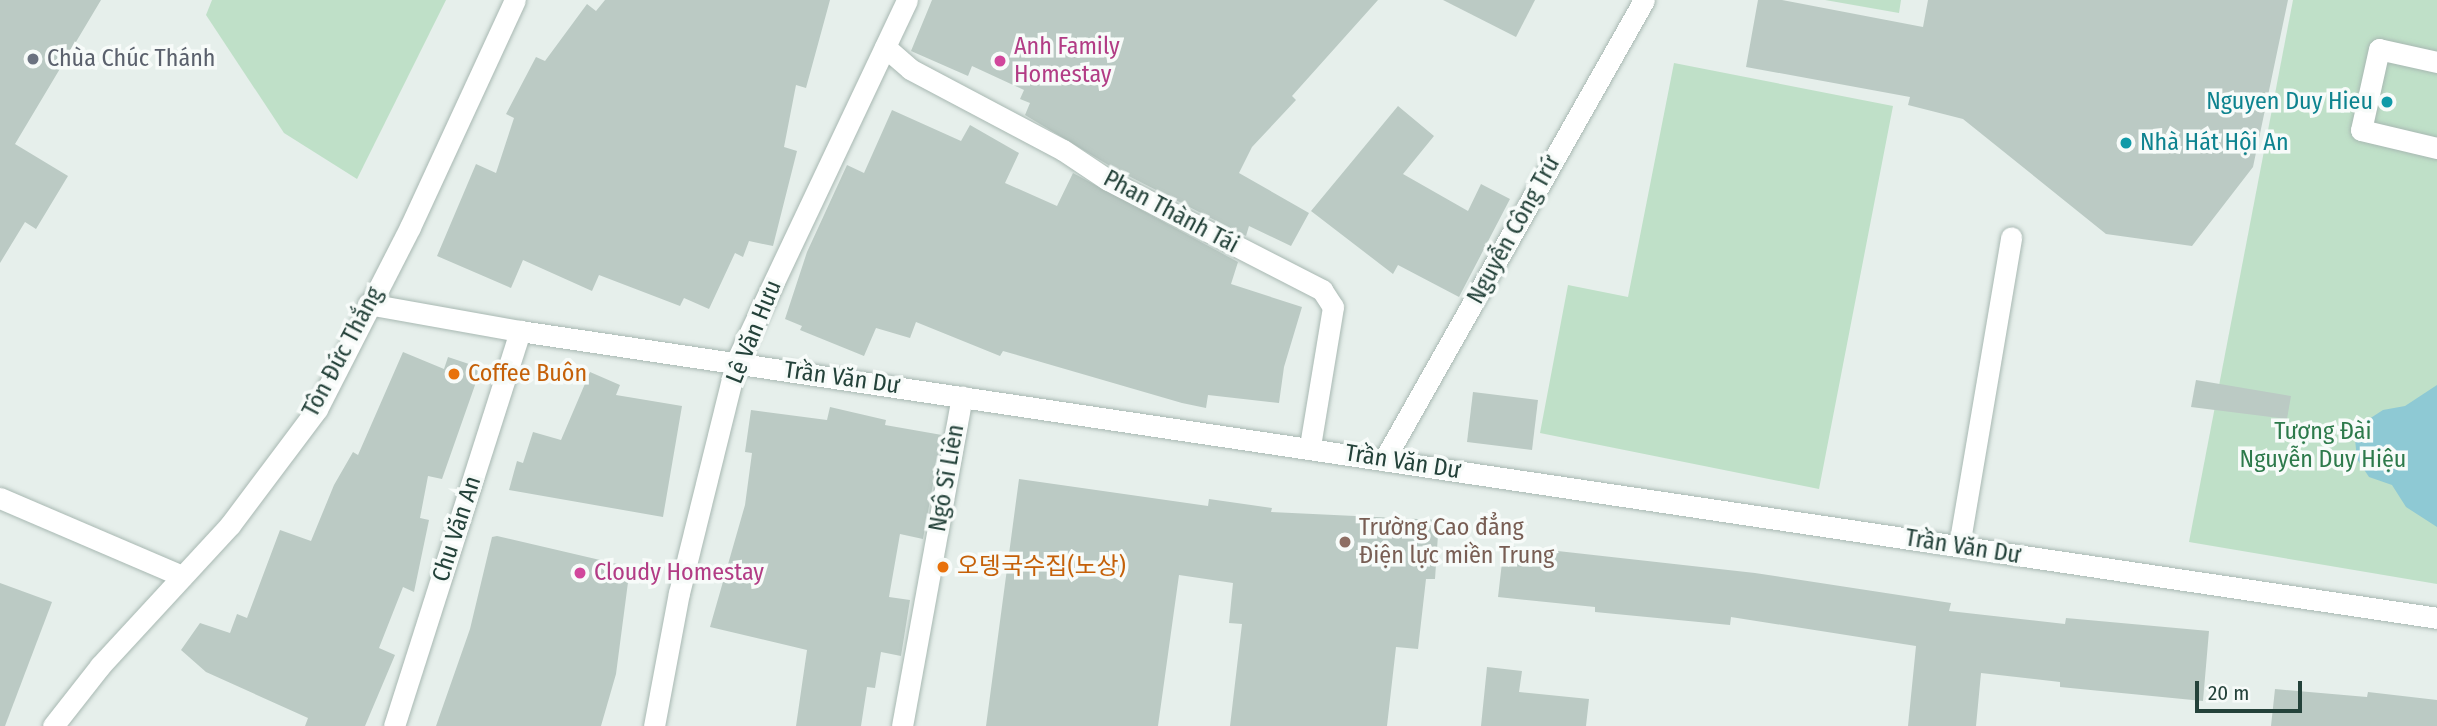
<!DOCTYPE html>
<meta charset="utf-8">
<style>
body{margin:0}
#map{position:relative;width:2437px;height:726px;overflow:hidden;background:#e6efeb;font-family:"Fira Sans Condensed","Noto Sans KR",sans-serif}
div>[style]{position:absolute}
.green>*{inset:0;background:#bfe0c8}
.water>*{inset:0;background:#8ec9d4}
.building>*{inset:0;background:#bbcac4}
.roads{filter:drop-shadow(0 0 2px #a8b8b2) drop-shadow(0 0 2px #a8b8b2)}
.pedestrian>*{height:21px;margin:-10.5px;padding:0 10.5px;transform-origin:10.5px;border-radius:10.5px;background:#fff}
.minor>*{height:21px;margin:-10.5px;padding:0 10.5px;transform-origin:10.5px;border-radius:10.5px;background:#fff}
.tertiary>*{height:21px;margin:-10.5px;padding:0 10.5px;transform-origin:10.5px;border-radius:10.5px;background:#fff}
.dots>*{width:19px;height:19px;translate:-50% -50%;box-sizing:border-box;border:4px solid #f7fbf9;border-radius:50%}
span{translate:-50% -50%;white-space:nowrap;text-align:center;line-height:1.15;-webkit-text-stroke:7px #f7fbf9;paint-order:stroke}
.hotel-label{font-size:24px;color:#b23c85}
.left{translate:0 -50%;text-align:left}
.worship-label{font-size:24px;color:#5b616d}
.culture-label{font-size:24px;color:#0d838f}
.right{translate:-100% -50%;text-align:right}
.street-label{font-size:24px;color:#24423a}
.food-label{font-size:24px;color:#c56008}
.park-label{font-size:24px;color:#2d7a4b}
.education-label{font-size:24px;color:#785e54}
.scale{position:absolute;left:2195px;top:681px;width:107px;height:32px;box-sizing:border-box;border:4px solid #24423a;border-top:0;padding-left:9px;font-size:21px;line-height:24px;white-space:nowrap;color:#24423a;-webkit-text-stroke:5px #f7fbf9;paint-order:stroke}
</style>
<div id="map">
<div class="green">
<i style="clip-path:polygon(212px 0,446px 0,357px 179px,284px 133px,206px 15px)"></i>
<i style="clip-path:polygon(1825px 0,1901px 0,1899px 13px)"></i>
<i style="clip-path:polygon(2293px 0,2437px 0,2437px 584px,2189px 542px)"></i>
<i style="clip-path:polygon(1674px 63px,1893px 106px,1819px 489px,1540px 433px,1568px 285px,1628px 297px)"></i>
</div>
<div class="water">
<i style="clip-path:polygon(2437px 385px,2437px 527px,2406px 507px,2392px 485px,2369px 477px,2357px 459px,2355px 439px,2366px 421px,2383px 410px,2405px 406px)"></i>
</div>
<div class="building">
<i style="clip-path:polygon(0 0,101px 0,15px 144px,68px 176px,36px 229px,25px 222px,0 263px)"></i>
<i style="clip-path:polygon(605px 0,830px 0,806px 88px,796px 85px,784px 147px,797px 151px,773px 246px,749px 241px,743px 257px,735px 253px,709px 309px,684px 298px,680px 306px,599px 275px,592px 291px,523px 260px,511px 288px,437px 256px,476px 164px,496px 173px,514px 118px,506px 114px,536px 57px,545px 61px,587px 4px,596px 11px)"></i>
<i style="clip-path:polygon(932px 0,1378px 0,1292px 96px,1296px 100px,1252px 147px,1239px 173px,1309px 213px,1291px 246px,1249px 226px,1246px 236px,1115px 169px,1025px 115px,1030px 103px,1020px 99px,1024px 90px,972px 66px,968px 76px,911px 51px)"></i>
<i style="clip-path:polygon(1443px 0,1535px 0,1516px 37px)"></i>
<i style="clip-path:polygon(1758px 0,1782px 0,1923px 27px,1928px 0,2288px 0,2253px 167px,2192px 246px,2106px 234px,1963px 119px,1908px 105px,1910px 97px,1746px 67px)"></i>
<i style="clip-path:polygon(1398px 106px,1434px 136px,1403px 174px,1468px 211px,1481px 184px,1510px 199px,1459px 297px,1398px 265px,1393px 274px,1311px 211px)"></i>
<i style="clip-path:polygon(892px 110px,961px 141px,970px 125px,1019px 153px,1005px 183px,1057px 206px,1073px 173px,1238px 262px,1231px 284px,1302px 307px,1284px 367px,1279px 403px,1208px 395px,1206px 408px,1182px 403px,1003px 351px,1000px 356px,916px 322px,910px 338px,876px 328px,864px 356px,800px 330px,802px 326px,785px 319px,807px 252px,847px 165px,864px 173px)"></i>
<i style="clip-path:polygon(403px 352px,444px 369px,448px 357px,481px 368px,442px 479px,428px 476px,420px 518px,429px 520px,414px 592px,403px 587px,379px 648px,395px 655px,365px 726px,305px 726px,308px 718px,206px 672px,181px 650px,200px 623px,230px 633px,237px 614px,247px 618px,280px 530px,311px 541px,334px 485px,353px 452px,358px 455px)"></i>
<i style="clip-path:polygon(590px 372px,620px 385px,616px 395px,682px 406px,663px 517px,509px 490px,517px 461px,523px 463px,533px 432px,561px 440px)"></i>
<i style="clip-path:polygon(2196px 380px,2291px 396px,2287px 419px,2191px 407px)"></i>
<i style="clip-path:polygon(1473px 392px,1538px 400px,1532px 450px,1467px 442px)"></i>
<i style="clip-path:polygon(830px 407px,886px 420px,885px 425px,942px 435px,923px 539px,900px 534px,889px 597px,910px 600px,901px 656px,881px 652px,875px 688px,867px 687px,861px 726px,796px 726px,807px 650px,710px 627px,745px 505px,752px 453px,745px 452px,751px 410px,827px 420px)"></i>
<i style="clip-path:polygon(1019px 479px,1208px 506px,1209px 499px,1272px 508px,1271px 512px,1439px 520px,1435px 579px,1426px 579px,1418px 649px,1396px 647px,1387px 726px,1230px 726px,1242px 624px,1229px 623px,1233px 583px,1179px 575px,1158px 726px,986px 726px)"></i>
<i style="clip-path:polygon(497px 536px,630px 567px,616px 674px,601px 726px,436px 726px,470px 629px,492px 537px)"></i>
<i style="clip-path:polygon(1504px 545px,1755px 573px,1951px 603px,1949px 611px,2065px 624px,2066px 618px,2209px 631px,2203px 701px,2060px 687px,2060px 682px,1981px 673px,1976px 726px,1908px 726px,1916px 646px,1731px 617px,1730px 625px,1595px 612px,1595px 607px,1498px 597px)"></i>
<i style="clip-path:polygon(0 583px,52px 602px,5px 726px,0 726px)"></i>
<i style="clip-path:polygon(1487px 667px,1522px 671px,1519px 692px,1589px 699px,1586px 726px,1481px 726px)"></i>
<i style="clip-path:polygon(2275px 689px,2367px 697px,2368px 692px,2437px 700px,2437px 726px,2271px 726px)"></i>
</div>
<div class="roads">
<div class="pedestrian">
<i style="left:2437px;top:62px;width:59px;rotate:-167.4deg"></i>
<i style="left:2379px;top:49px;width:83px;rotate:102.5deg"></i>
<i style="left:2361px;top:130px;width:78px;rotate:13.3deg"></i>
</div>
<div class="minor">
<i style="left:885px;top:47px;width:33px;rotate:41deg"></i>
<i style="left:910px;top:69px;width:173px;rotate:27.9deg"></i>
<i style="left:1063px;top:150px;width:54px;rotate:33.7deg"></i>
<i style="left:1108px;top:180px;width:241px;rotate:27.2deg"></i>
<i style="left:1322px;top:290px;width:20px;rotate:57deg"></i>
<i style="left:1333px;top:307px;width:141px;rotate:99.4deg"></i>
<i style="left:368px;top:304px;width:154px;rotate:10.1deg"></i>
<i style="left:520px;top:331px;width:1938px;rotate:8.51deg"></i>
<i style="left:1384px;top:460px;width:528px;rotate:-60.52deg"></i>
<i style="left:0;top:498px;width:198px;rotate:23.2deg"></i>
<i style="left:1959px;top:546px;width:313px;rotate:-80.4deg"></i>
<i style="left:394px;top:726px;width:415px;rotate:-72.3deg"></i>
<i style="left:654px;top:726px;width:135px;rotate:-79.4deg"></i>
<i style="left:679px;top:593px;width:238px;rotate:-76.1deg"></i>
<i style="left:736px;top:362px;width:400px;rotate:-64.7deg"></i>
<i style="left:902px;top:726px;width:335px;rotate:-79.7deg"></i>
</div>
<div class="tertiary">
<i style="left:53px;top:726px;width:76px;rotate:-51.9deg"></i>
<i style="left:100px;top:666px;width:192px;rotate:-47.3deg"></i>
<i style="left:230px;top:525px;width:145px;rotate:-53.1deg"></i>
<i style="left:317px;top:409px;width:204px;rotate:-62.9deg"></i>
<i style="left:410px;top:227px;width:250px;rotate:-65.2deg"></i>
</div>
</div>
<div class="dots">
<i style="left:33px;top:59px;background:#6b7280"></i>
<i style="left:1000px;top:61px;background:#d1479c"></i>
<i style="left:2387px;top:102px;background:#0f9aa8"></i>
<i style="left:2126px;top:143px;background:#0f9aa8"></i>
<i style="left:454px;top:374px;background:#e8710a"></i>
<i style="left:1345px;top:542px;background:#8d6e63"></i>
<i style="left:943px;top:567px;background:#e8710a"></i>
<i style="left:580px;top:573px;background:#d1479c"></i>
</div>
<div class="hotel-label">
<span class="left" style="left:1014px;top:61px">Anh Family<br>Homestay</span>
<span class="left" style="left:594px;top:573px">Cloudy Homestay</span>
</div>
<div class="worship-label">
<span class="left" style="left:47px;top:59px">Chùa Chúc Thánh</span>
</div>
<div class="culture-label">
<span class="right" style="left:2373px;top:102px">Nguyen Duy Hieu</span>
<span class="left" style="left:2140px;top:143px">Nhà Hát Hội An</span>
</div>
<div class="street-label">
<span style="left:1171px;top:212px;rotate:28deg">Phan Thành Tái</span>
<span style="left:1514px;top:230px;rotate:-61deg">Nguyễn Công Trứ</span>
<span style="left:754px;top:332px;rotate:-68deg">Lê Văn Hưu</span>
<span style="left:343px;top:352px;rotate:-62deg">Tôn Đức Thắng</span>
<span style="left:842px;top:378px;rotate:8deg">Trần Văn Dư</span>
<span style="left:1403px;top:462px;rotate:9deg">Trần Văn Dư</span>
<span style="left:947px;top:478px;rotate:-80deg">Ngô Sĩ Liên</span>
<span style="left:457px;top:529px;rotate:-72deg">Chu Văn An</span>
<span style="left:1963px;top:547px;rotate:9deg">Trần Văn Dư</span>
</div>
<div class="food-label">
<span class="left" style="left:468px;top:374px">Coffee Buôn</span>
<span class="left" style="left:957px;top:567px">오뎅국수집(노상)</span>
</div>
<div class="park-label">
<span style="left:2323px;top:446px">Tượng Đài<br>Nguyễn Duy Hiệu</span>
</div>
<div class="education-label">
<span class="left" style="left:1359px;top:542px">Trường Cao đẳng<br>Điện lực miền Trung</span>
</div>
<div class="scale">20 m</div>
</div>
